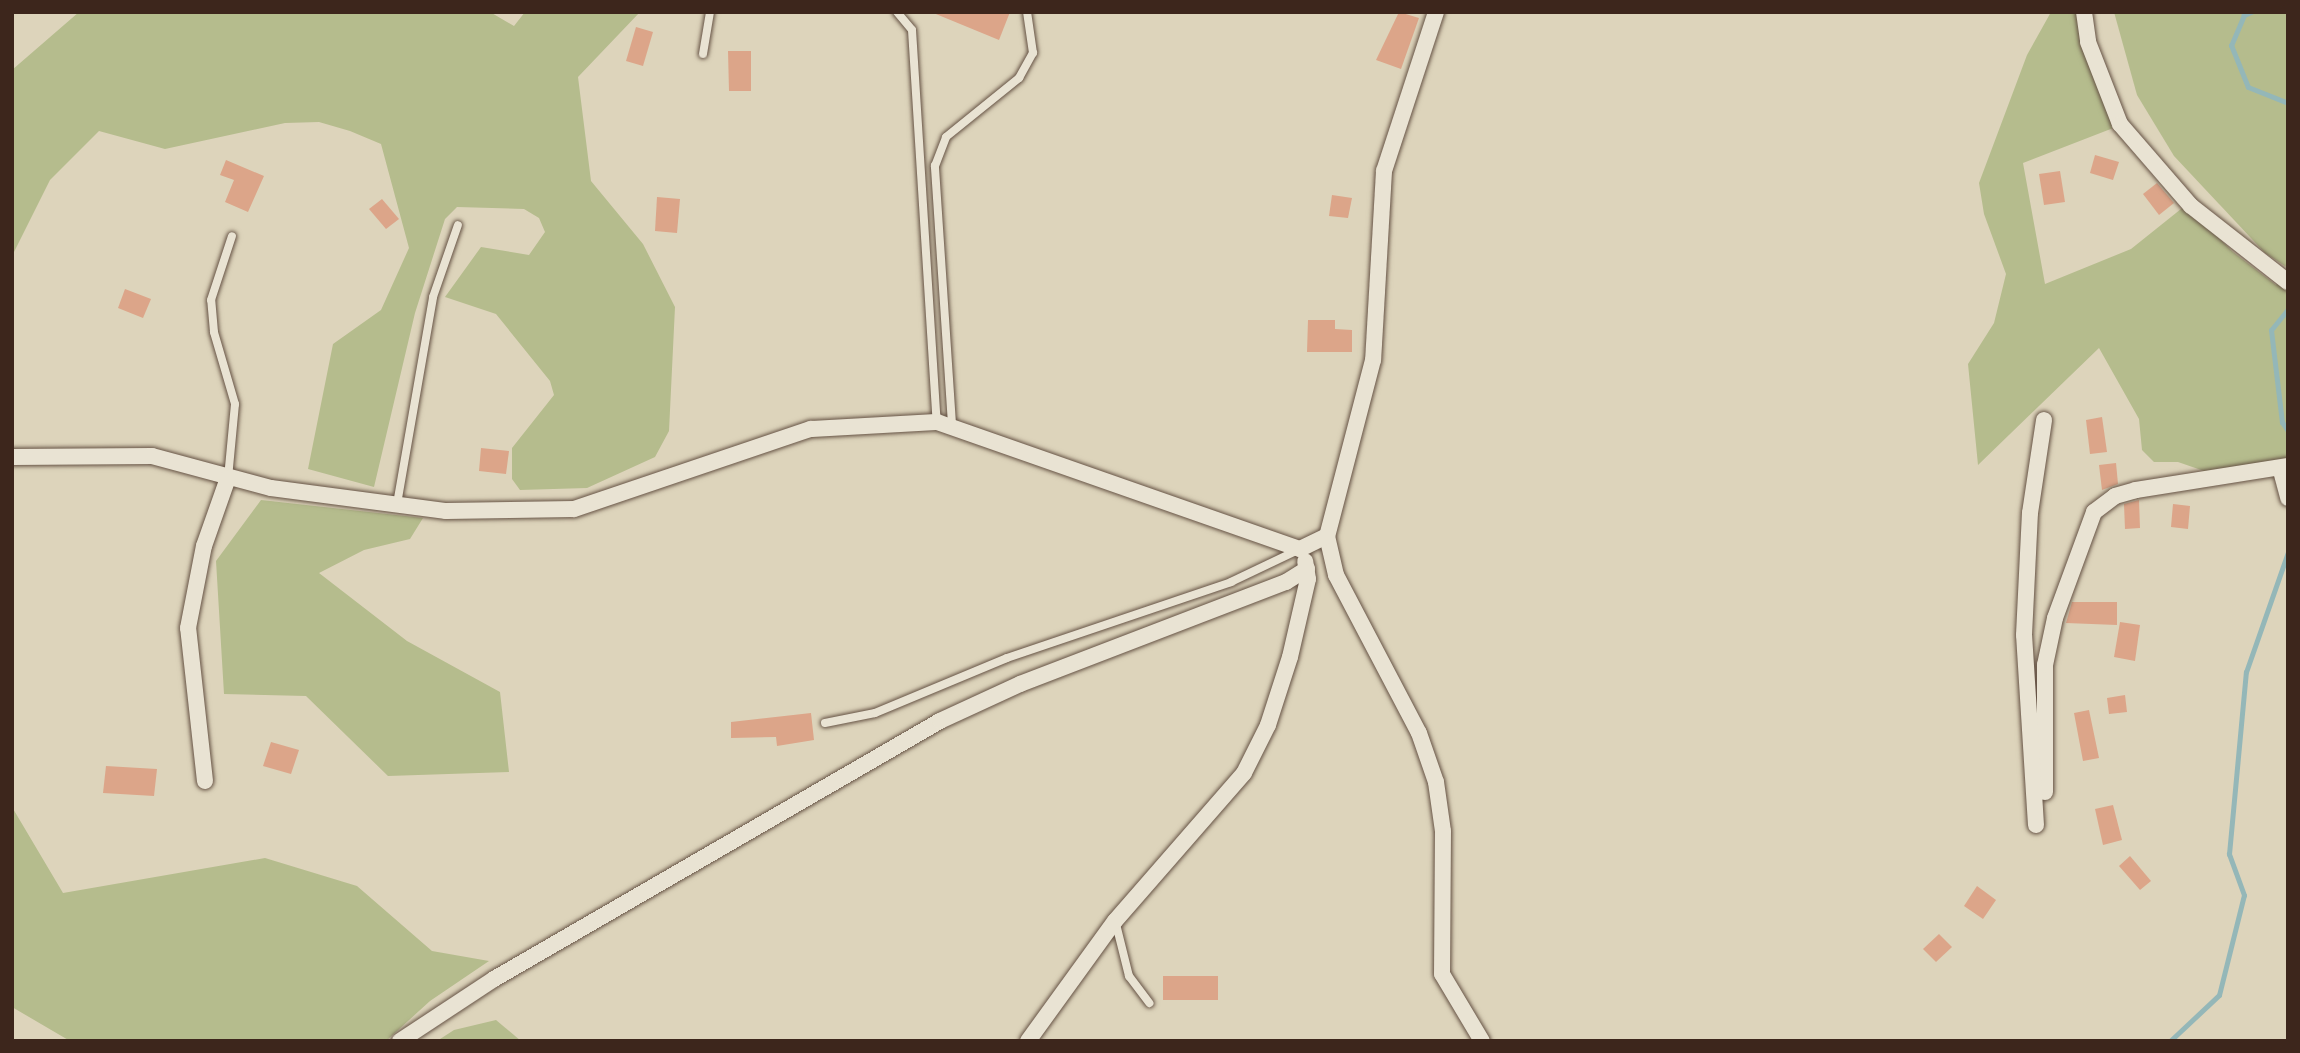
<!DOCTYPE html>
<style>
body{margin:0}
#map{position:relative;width:2300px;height:1053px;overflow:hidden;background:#ddd4bb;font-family:"Libre Bodoni",serif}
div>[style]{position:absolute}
.green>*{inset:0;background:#b5bc8d}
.stream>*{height:5px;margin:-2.5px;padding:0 2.5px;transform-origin:2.5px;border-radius:2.5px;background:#94b7b8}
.building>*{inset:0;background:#dca589}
.roads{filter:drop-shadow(0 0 2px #655244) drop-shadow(0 0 2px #655244)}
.service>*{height:8px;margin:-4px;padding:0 4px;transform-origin:4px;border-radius:4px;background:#e9e3d3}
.minor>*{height:16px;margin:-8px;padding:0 8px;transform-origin:8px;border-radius:8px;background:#e9e3d3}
span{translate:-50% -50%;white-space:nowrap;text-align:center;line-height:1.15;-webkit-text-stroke:6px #e9e3d3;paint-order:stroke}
.frame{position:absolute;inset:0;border:14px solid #3d261c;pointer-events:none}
</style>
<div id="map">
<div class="green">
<i style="clip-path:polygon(79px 12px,490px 12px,514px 26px,525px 12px,640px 12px,578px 77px,591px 181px,643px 244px,675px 307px,669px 431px,655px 457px,587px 488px,520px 490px,512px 479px,512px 448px,554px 395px,550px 381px,496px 314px,445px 297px,481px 247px,529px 255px,545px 232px,539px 218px,524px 209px,457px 207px,445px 219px,415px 313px,374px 487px,308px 469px,333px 344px,381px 310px,409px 248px,381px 144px,350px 131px,319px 122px,285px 123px,165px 149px,99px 131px,50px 180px,12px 256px,12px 70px)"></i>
<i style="clip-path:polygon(2051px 12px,2088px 12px,2121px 125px,2023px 163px,2045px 284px,2131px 249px,2186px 205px,2233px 252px,2276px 285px,2288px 272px,2288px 456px,2279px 463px,2207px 472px,2178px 462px,2154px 462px,2142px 450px,2139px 419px,2099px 348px,1978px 465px,1968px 364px,1994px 323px,2006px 274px,1984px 214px,1979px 183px,2027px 55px)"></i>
<i style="clip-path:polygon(2114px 12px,2288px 12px,2288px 268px,2265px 253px,2174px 156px,2137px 95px)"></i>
<i style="clip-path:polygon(261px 500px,423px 518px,410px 539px,364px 550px,319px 573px,407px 641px,500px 692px,509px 772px,388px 776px,306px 696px,224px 694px,216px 561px)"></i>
<i style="clip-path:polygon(12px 807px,63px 893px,265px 858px,357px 886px,432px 951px,489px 961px,430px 1001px,386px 1041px,70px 1041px,12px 1007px)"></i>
<i style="clip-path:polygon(496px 1020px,521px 1041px,437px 1041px,454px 1030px)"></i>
</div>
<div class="stream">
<i style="left:2251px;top:12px;width:8px;rotate:157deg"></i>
<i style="left:2244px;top:15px;width:33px;rotate:113deg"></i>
<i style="left:2231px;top:45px;width:45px;rotate:68deg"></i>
<i style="left:2248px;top:87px;width:43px;rotate:21.8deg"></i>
<i style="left:2288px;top:309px;width:27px;rotate:129deg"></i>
<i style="left:2271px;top:330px;width:93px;rotate:83.2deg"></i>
<i style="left:2282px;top:422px;width:11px;rotate:56deg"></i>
<i style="left:2170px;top:1041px;width:67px;rotate:-43.2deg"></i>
<i style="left:2219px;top:995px;width:103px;rotate:-76deg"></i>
<i style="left:2244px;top:895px;width:44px;rotate:-110.1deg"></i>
<i style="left:2229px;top:854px;width:183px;rotate:-84.7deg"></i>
<i style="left:2246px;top:672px;width:127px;rotate:-70.7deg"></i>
</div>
<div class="building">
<i style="clip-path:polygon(931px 12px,1010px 12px,999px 40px)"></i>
<i style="clip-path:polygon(1399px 12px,1419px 18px,1401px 69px,1376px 60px)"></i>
<i style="clip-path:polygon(636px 27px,653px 32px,643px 66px,626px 61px)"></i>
<i style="clip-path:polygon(728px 51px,751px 51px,751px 91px,729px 91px)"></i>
<i style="clip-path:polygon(2095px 155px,2119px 162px,2113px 180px,2090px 173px)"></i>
<i style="clip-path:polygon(226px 160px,264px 176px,248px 212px,225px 202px,234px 180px,220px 175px)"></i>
<i style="clip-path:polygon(2060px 171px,2065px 202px,2044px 205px,2039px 174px)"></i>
<i style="clip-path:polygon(2157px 183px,2174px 203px,2159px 215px,2143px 194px)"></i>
<i style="clip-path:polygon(1332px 195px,1352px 198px,1348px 218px,1329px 216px)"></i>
<i style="clip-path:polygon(657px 197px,680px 199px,677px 233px,655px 231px)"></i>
<i style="clip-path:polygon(382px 199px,399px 219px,386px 229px,369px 209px)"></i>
<i style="clip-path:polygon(125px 289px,151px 299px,143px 318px,118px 308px)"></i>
<i style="clip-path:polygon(1308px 320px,1335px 320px,1335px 329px,1352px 330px,1352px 352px,1307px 352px)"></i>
<i style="clip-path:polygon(2102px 417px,2107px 452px,2090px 454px,2086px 420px)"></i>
<i style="clip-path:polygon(481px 448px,509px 451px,506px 474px,479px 471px)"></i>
<i style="clip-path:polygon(2116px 463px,2118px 484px,2102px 490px,2099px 465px)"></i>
<i style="clip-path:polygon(2139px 500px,2140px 528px,2125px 529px,2124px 504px)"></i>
<i style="clip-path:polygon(2173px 504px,2190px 506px,2188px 529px,2171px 527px)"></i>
<i style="clip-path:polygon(2072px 602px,2117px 602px,2117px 625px,2066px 623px)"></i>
<i style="clip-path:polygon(2120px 622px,2140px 625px,2135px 661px,2114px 657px)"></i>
<i style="clip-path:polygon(2125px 695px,2127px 712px,2109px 714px,2107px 698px)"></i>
<i style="clip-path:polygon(2089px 710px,2099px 758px,2083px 761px,2074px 713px)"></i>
<i style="clip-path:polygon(811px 713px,814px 740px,777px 746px,776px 737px,731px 738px,731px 722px)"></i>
<i style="clip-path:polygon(271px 742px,299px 750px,291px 774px,263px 766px)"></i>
<i style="clip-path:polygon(106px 766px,157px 769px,154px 796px,103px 793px)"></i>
<i style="clip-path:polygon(2113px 805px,2122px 840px,2103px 845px,2095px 809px)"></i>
<i style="clip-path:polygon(2130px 856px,2151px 881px,2140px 890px,2119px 866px)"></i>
<i style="clip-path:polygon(1977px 886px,1996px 900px,1983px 919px,1964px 906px)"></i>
<i style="clip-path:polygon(1939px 934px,1952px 947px,1936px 962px,1923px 949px)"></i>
<i style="clip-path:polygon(1163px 976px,1218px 976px,1218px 1000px,1163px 1000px)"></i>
</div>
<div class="roads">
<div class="service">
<i style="left:897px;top:12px;width:23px;rotate:50deg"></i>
<i style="left:912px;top:30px;width:393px;rotate:86.4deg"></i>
<i style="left:703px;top:54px;width:43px;rotate:-80.5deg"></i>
<i style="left:952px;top:424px;width:259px;rotate:-93.8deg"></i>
<i style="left:935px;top:166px;width:31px;rotate:-69deg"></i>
<i style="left:946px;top:137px;width:94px;rotate:-38.9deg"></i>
<i style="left:1019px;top:78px;width:29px;rotate:-61deg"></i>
<i style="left:1033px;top:53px;width:41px;rotate:-98.3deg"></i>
<i style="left:228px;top:478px;width:74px;rotate:-84.6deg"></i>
<i style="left:235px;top:404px;width:75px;rotate:-106.3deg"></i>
<i style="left:214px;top:332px;width:32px;rotate:-95deg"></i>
<i style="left:211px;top:300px;width:67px;rotate:-71.8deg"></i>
<i style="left:397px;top:504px;width:210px;rotate:-80.1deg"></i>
<i style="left:433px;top:297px;width:76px;rotate:-70.9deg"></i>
<i style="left:825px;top:723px;width:51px;rotate:-11.3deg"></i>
<i style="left:875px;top:713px;width:143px;rotate:-22.6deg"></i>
<i style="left:1007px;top:658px;width:237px;rotate:-18.7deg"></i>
<i style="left:1231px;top:582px;width:74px;rotate:-25.5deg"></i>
<i style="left:1116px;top:924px;width:54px;rotate:76deg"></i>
<i style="left:1129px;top:976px;width:34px;rotate:53deg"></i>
</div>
<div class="minor">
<i style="left:1436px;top:12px;width:167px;rotate:108.1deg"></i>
<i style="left:1384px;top:171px;width:189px;rotate:93.3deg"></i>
<i style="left:1373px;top:360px;width:182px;rotate:104.6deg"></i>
<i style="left:1327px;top:536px;width:40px;rotate:77deg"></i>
<i style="left:1336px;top:575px;width:178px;rotate:62.3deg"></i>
<i style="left:1419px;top:733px;width:52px;rotate:70.9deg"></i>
<i style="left:1436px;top:782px;width:49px;rotate:81.9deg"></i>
<i style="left:1443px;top:831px;width:143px;rotate:90.4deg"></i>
<i style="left:1442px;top:974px;width:78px;rotate:59.2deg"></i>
<i style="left:2084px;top:12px;width:30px;rotate:82deg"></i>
<i style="left:2088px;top:42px;width:88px;rotate:68.7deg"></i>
<i style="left:2120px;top:124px;width:108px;rotate:49.1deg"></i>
<i style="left:2191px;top:206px;width:123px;rotate:38.1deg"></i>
<i style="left:12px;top:457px;width:140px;rotate:-0.4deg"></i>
<i style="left:152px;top:456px;width:123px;rotate:15.1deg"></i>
<i style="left:271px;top:488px;width:177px;rotate:7.5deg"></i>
<i style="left:446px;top:511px;width:128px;rotate:-0.9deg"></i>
<i style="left:574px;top:509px;width:250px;rotate:-18.7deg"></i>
<i style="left:811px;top:429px;width:126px;rotate:-3.2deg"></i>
<i style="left:937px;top:422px;width:385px;rotate:19.3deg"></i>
<i style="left:1300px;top:549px;width:30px;rotate:-26deg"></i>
<i style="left:2281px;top:471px;width:28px;rotate:75deg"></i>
<i style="left:205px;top:781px;width:154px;rotate:-96.3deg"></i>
<i style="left:188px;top:628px;width:84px;rotate:-79deg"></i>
<i style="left:204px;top:546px;width:72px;rotate:-70.6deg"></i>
<i style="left:2045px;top:792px;width:127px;rotate:-90deg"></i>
<i style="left:2045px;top:665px;width:48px;rotate:-78deg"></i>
<i style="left:2055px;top:618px;width:113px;rotate:-69.8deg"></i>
<i style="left:2094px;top:512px;width:26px;rotate:-37deg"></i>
<i style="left:2115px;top:496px;width:22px;rotate:-16deg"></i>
<i style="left:2136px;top:490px;width:154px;rotate:-9deg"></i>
<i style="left:2036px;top:825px;width:190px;rotate:-93.6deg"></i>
<i style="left:2024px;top:635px;width:122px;rotate:-87.2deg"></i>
<i style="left:2030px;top:513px;width:94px;rotate:-81.4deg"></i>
<i style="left:400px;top:1041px;width:113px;rotate:-33.4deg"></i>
<i style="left:494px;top:979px;width:515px;rotate:-30.05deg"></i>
<i style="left:940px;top:721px;width:88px;rotate:-24.8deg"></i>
<i style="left:1020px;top:684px;width:285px;rotate:-21deg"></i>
<i style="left:1286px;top:582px;width:25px;rotate:-32deg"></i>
<i style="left:1028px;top:1041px;width:148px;rotate:-54.1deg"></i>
<i style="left:1115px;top:921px;width:196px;rotate:-48.9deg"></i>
<i style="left:1244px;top:773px;width:54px;rotate:-63.4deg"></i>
<i style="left:1268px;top:725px;width:71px;rotate:-72.1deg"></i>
<i style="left:1290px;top:657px;width:80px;rotate:-77deg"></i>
<i style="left:1308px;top:579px;width:18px;rotate:-99deg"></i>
</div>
</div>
<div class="frame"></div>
</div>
